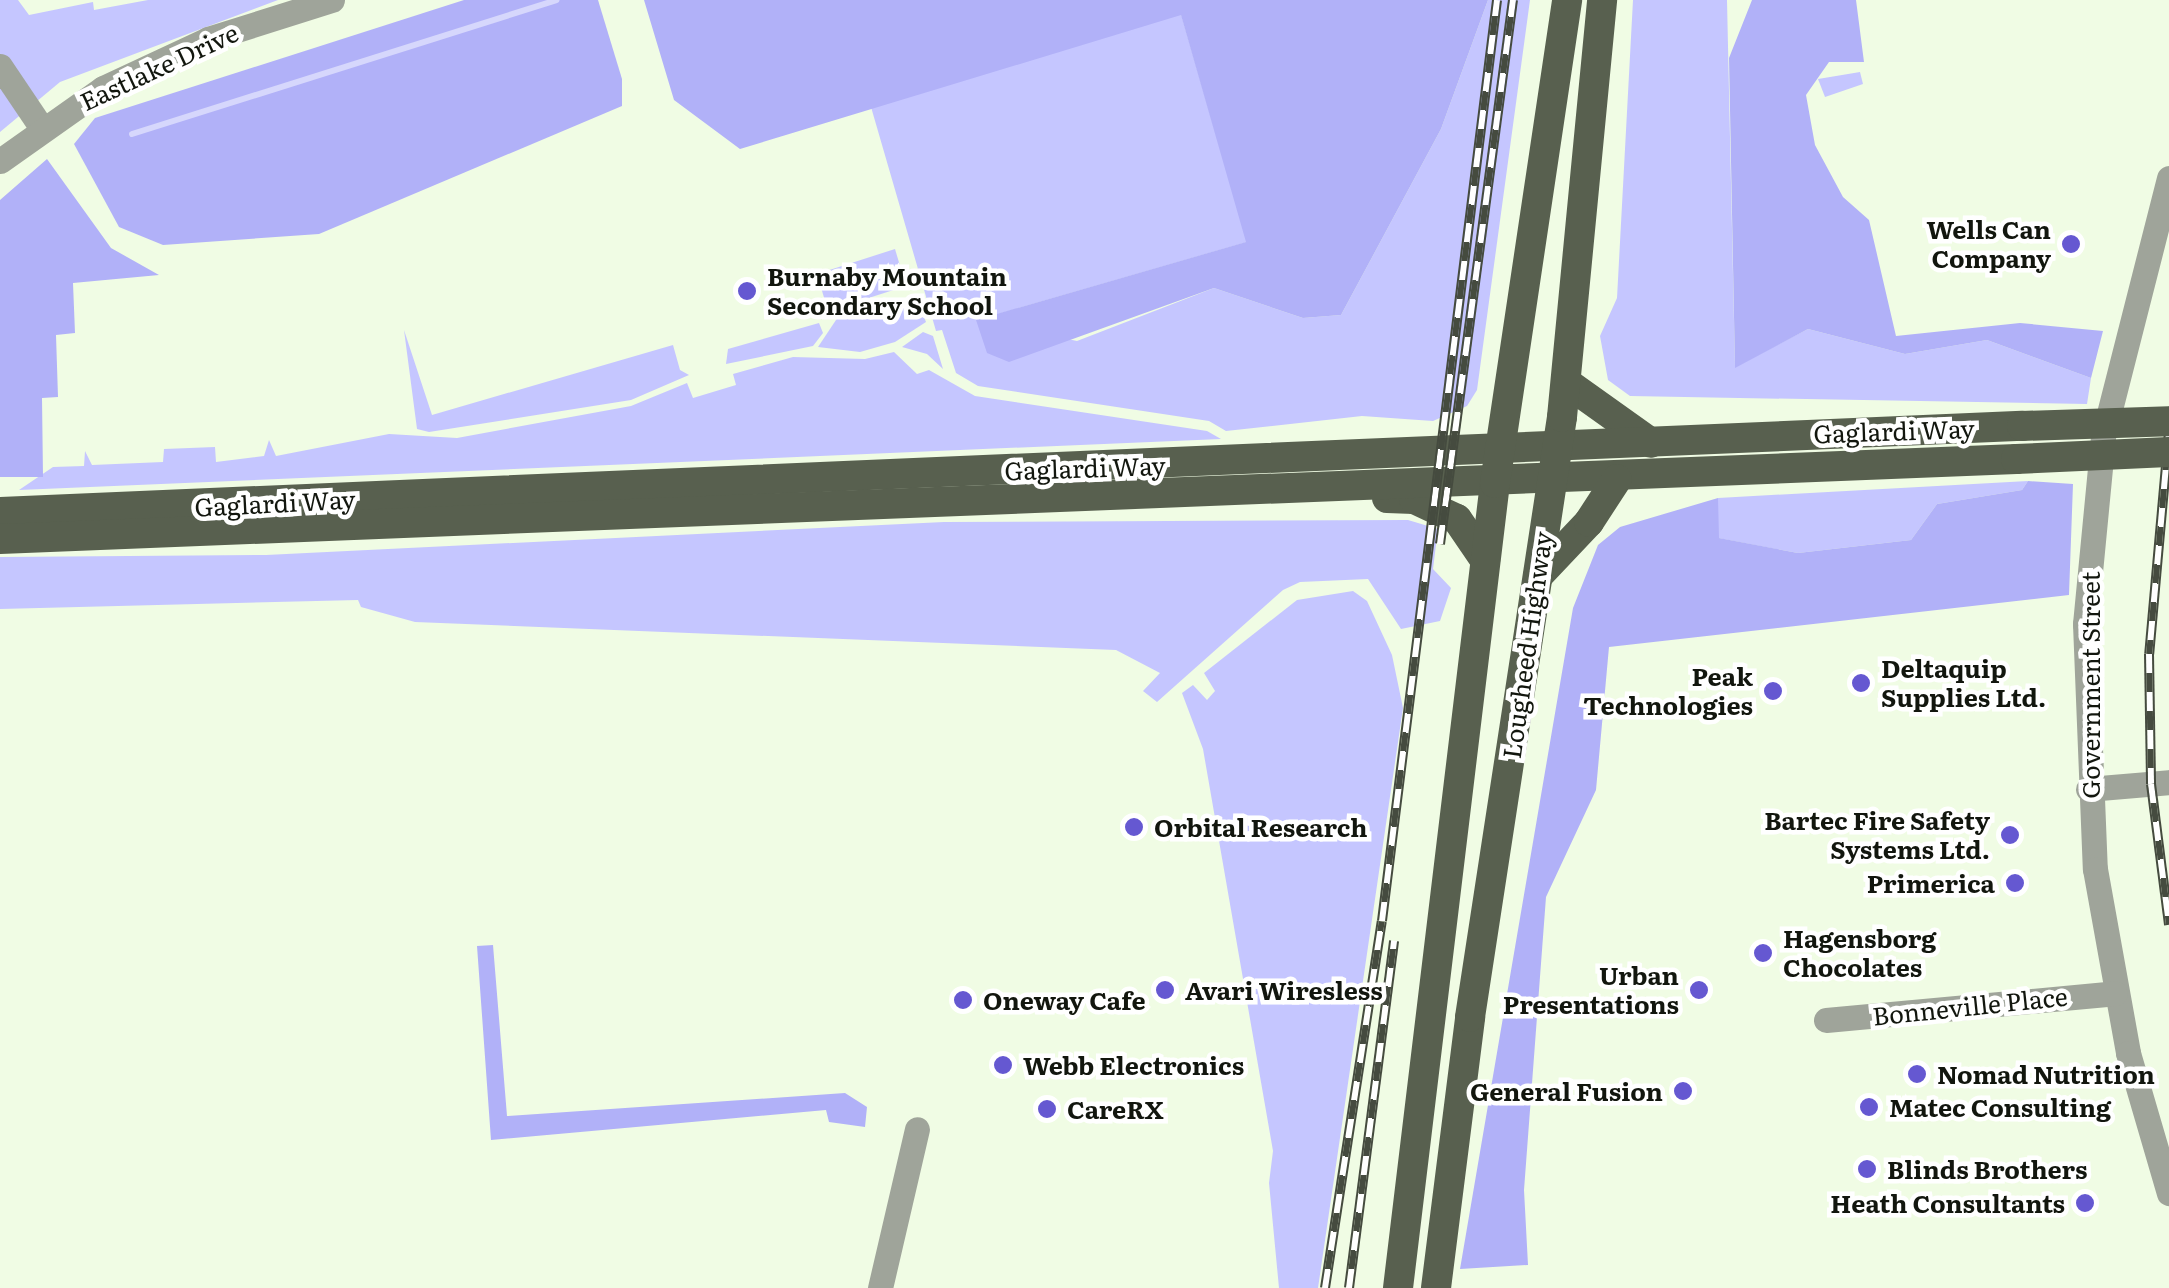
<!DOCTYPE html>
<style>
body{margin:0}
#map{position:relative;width:2169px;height:1288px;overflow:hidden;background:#f0fce4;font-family:Literata,serif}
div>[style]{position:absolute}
.green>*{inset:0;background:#c5c6ff}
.forest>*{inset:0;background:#b1b1f8}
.stream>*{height:6px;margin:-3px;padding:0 3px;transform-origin:3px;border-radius:3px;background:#d6d7fc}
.minor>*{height:25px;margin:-12.5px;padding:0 12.5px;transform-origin:12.5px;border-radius:12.5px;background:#9fa49a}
.major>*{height:30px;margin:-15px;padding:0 15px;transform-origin:15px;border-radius:15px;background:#58604f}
.rail>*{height:10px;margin-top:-5px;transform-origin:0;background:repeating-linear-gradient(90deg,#fff 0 19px,#454b3f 0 38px);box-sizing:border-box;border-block:2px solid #454b3f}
.major-bridge>*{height:30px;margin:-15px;padding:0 15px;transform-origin:15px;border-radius:15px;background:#58604f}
.dots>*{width:28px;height:28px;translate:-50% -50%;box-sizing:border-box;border:5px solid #fff;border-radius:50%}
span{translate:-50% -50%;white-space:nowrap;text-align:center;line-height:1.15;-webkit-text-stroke:9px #fff;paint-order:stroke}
.street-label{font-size:25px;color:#12160e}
.poi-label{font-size:25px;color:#12160e;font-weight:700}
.right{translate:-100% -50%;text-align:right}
.left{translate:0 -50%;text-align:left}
</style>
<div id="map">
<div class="green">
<i style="clip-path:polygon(0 0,18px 0,29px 15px,93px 2px,94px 10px,148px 0,278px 0,60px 82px,0 132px)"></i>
<i style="clip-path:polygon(1488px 0,1530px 0,1477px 390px,1467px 406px,1433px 421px,1362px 416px,1226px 431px,1209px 421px,978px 386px,956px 373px,942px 330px,936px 331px,871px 107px,1181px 14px,1247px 242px,977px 320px,1077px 341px,1214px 288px,1303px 318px,1341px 315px,1441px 129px)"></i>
<i style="clip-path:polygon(1633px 0,1727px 0,1735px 367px,1808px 329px,1905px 354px,1987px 340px,2091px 378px,2087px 404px,1630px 396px,1608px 380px,1600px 336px,1617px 298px)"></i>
<i style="clip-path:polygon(1860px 72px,1863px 84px,1825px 97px,1818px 79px)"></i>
<i style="clip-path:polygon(895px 249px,906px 286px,828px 311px,817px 274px)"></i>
<i style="clip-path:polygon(916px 297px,926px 322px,895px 342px,860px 352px,818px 347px,838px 317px)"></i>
<i style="clip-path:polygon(819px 323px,823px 333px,813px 346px,726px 364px,728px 349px)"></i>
<i style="clip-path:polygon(404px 330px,432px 415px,673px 345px,680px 370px,689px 375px,631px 400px,429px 432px,417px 429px)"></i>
<i style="clip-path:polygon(923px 332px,933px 336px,943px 369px,927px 354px,902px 347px)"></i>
<i style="clip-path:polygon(894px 352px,917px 374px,929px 370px,975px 396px,1207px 431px,1221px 439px,19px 490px,53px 467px,84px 466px,85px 451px,92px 465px,163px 462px,164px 449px,215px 447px,216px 462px,264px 456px,269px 440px,276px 456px,389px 434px,457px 438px,631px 406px,687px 383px,693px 398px,736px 385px,733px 374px,793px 357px,865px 359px)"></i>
<i style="clip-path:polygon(2028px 481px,2022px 490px,1937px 504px,1911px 540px,1798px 553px,1718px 538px,1718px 498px)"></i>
<i style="clip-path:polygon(1408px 520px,1438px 529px,1433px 569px,1451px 588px,1440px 621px,1401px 629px,1368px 579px,1300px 582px,1283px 590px,1157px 702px,1143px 691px,1160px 673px,1116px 650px,415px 622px,361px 607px,358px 600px,0 609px,0 557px,266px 555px,944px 522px)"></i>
<i style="clip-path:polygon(1353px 591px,1367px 601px,1392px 655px,1403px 708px,1318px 1288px,1279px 1288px,1269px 1183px,1273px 1151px,1203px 749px,1182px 693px,1193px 685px,1207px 700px,1215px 691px,1204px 673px,1297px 600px)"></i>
</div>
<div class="forest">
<i style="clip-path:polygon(464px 0,598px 0,622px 79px,622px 106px,319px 234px,163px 245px,119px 227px,74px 144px,95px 118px)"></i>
<i style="clip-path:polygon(644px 0,1488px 0,1441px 129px,1341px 315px,1303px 318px,1214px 288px,1009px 362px,987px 353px,976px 320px,1246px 242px,1181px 15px,740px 149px,674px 100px)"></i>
<i style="clip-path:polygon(1752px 0,1856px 0,1864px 62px,1829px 62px,1806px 95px,1815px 145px,1843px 197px,1869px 220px,1896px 336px,2020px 323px,2103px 331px,2091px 378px,1987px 340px,1905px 354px,1808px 329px,1735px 368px,1729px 58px)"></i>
<i style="clip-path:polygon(47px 159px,111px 248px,159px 275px,73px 283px,75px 333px,56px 335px,58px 397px,42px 398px,43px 477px,0 477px,0 200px)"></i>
<i style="clip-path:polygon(2028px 481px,2073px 484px,2069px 595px,1609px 647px,1596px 790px,1546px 897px,1524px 1190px,1528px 1265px,1460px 1269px,1573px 608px,1598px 545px,1620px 527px,1718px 498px,1719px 538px,1798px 553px,1911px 540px,1937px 504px,2022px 490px)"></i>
<i style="clip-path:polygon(493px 945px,507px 1116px,845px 1093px,867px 1107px,865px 1127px,829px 1122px,826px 1110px,491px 1140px,477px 946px)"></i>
</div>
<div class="stream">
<i style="left:132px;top:134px;width:445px;rotate:-17.5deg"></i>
</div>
<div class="minor">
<i style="left:0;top:66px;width:73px;rotate:56.1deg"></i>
<i style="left:0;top:161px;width:126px;rotate:-35.3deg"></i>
<i style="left:103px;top:88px;width:116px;rotate:-25deg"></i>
<i style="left:208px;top:39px;width:130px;rotate:-17.5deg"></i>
<i style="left:2169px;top:178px;width:267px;rotate:104.3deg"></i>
<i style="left:2103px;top:437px;width:188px;rotate:95.5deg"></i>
<i style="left:2085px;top:624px;width:245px;rotate:87.7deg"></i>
<i style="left:2095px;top:869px;width:187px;rotate:79.8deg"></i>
<i style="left:2128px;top:1053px;width:146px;rotate:73.7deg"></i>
<i style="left:2088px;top:789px;width:81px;rotate:-4.9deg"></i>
<i style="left:1826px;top:1020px;width:290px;rotate:-5.3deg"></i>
<i style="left:880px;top:1288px;width:163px;rotate:-76.9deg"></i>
</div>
<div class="major">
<i style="left:1567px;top:383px;width:103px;rotate:35.5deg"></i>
<i style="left:1387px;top:498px;width:27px;rotate:2deg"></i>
<i style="left:1414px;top:499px;width:47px;rotate:24.9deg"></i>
<i style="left:1457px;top:519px;width:50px;rotate:55.7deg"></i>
<i style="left:0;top:512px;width:2024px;rotate:-2.44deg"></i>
<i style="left:0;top:539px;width:2018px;rotate:-2.27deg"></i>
<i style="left:1538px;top:576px;width:74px;rotate:-46.6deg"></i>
<i style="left:1589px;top:522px;width:51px;rotate:-56.9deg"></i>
<i style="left:1398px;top:1288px;width:811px;rotate:-83.13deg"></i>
<i style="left:1495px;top:483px;width:488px;rotate:-81.5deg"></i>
<i style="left:1436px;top:1288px;width:273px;rotate:-82.8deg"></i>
<i style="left:1470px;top:1017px;width:607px;rotate:-81.28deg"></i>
<i style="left:1562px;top:417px;width:419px;rotate:-84.5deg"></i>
</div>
<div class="rail">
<i style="left:2169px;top:432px;width:223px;rotate:95.1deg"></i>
<i style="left:2149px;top:654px;width:130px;rotate:89.1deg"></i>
<i style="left:2151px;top:784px;width:142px;rotate:82.7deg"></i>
<i style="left:1440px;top:544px;width:549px;rotate:-82.36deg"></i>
<i style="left:1325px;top:1288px;width:371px;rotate:-81.2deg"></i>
<i style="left:1382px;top:921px;width:928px;rotate:-82.88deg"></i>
<i style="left:1349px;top:1288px;width:350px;rotate:-82.6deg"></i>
</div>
<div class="major-bridge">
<i style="left:2022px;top:426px;width:147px;rotate:-1.9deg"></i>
<i style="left:2016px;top:459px;width:153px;rotate:-2.6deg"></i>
</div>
<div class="dots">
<i style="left:2071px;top:244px;background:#6558d1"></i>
<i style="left:747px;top:291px;background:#6558d1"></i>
<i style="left:1861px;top:683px;background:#6558d1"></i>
<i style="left:1773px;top:691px;background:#6558d1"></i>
<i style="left:1134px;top:827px;background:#6558d1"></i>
<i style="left:2010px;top:835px;background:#6558d1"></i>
<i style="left:2015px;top:883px;background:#6558d1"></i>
<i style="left:1763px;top:953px;background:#6558d1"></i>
<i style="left:1165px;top:990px;background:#6558d1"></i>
<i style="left:1699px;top:990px;background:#6558d1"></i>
<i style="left:963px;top:1000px;background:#6558d1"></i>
<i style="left:1003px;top:1065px;background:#6558d1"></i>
<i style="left:1917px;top:1074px;background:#6558d1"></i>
<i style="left:1683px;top:1091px;background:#6558d1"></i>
<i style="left:1869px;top:1107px;background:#6558d1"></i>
<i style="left:1047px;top:1109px;background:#6558d1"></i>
<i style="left:1867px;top:1169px;background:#6558d1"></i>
<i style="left:2085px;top:1203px;background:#6558d1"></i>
</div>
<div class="street-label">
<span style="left:159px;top:67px;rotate:-25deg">Eastlake Drive</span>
<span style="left:1894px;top:431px;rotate:-2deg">Gaglardi Way</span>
<span style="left:1085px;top:468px;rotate:-2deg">Gaglardi Way</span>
<span style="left:275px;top:503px;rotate:-3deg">Gaglardi Way</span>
<span style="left:1527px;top:645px;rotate:-82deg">Lougheed Highway</span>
<span style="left:2090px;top:685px;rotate:-90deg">Government Street</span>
<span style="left:1970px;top:1006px;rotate:-6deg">Bonneville Place</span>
</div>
<div class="poi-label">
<span class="right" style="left:2051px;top:244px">Wells Can<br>Company</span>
<span class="left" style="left:767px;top:291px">Burnaby Mountain<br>Secondary School</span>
<span class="left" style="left:1881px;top:683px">Deltaquip<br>Supplies Ltd.</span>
<span class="right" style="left:1753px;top:691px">Peak<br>Technologies</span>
<span class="right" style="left:1990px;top:835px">Bartec Fire Safety<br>Systems Ltd.</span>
<span class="left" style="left:1154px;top:827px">Orbital Research</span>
<span class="right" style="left:1995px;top:883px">Primerica</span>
<span class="left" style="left:1783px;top:953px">Hagensborg<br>Chocolates</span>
<span class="right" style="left:1679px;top:990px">Urban<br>Presentations</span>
<span class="left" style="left:1185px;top:990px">Avari Wiresless</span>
<span class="left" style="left:983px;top:1000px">Oneway Cafe</span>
<span class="left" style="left:1023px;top:1065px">Webb Electronics</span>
<span class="left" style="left:1937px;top:1074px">Nomad Nutrition</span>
<span class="right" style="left:1663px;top:1091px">General Fusion</span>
<span class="left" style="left:1889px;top:1107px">Matec Consulting</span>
<span class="left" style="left:1067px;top:1109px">CareRX</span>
<span class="left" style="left:1887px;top:1169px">Blinds Brothers</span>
<span class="right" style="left:2065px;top:1203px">Heath Consultants</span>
</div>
</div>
